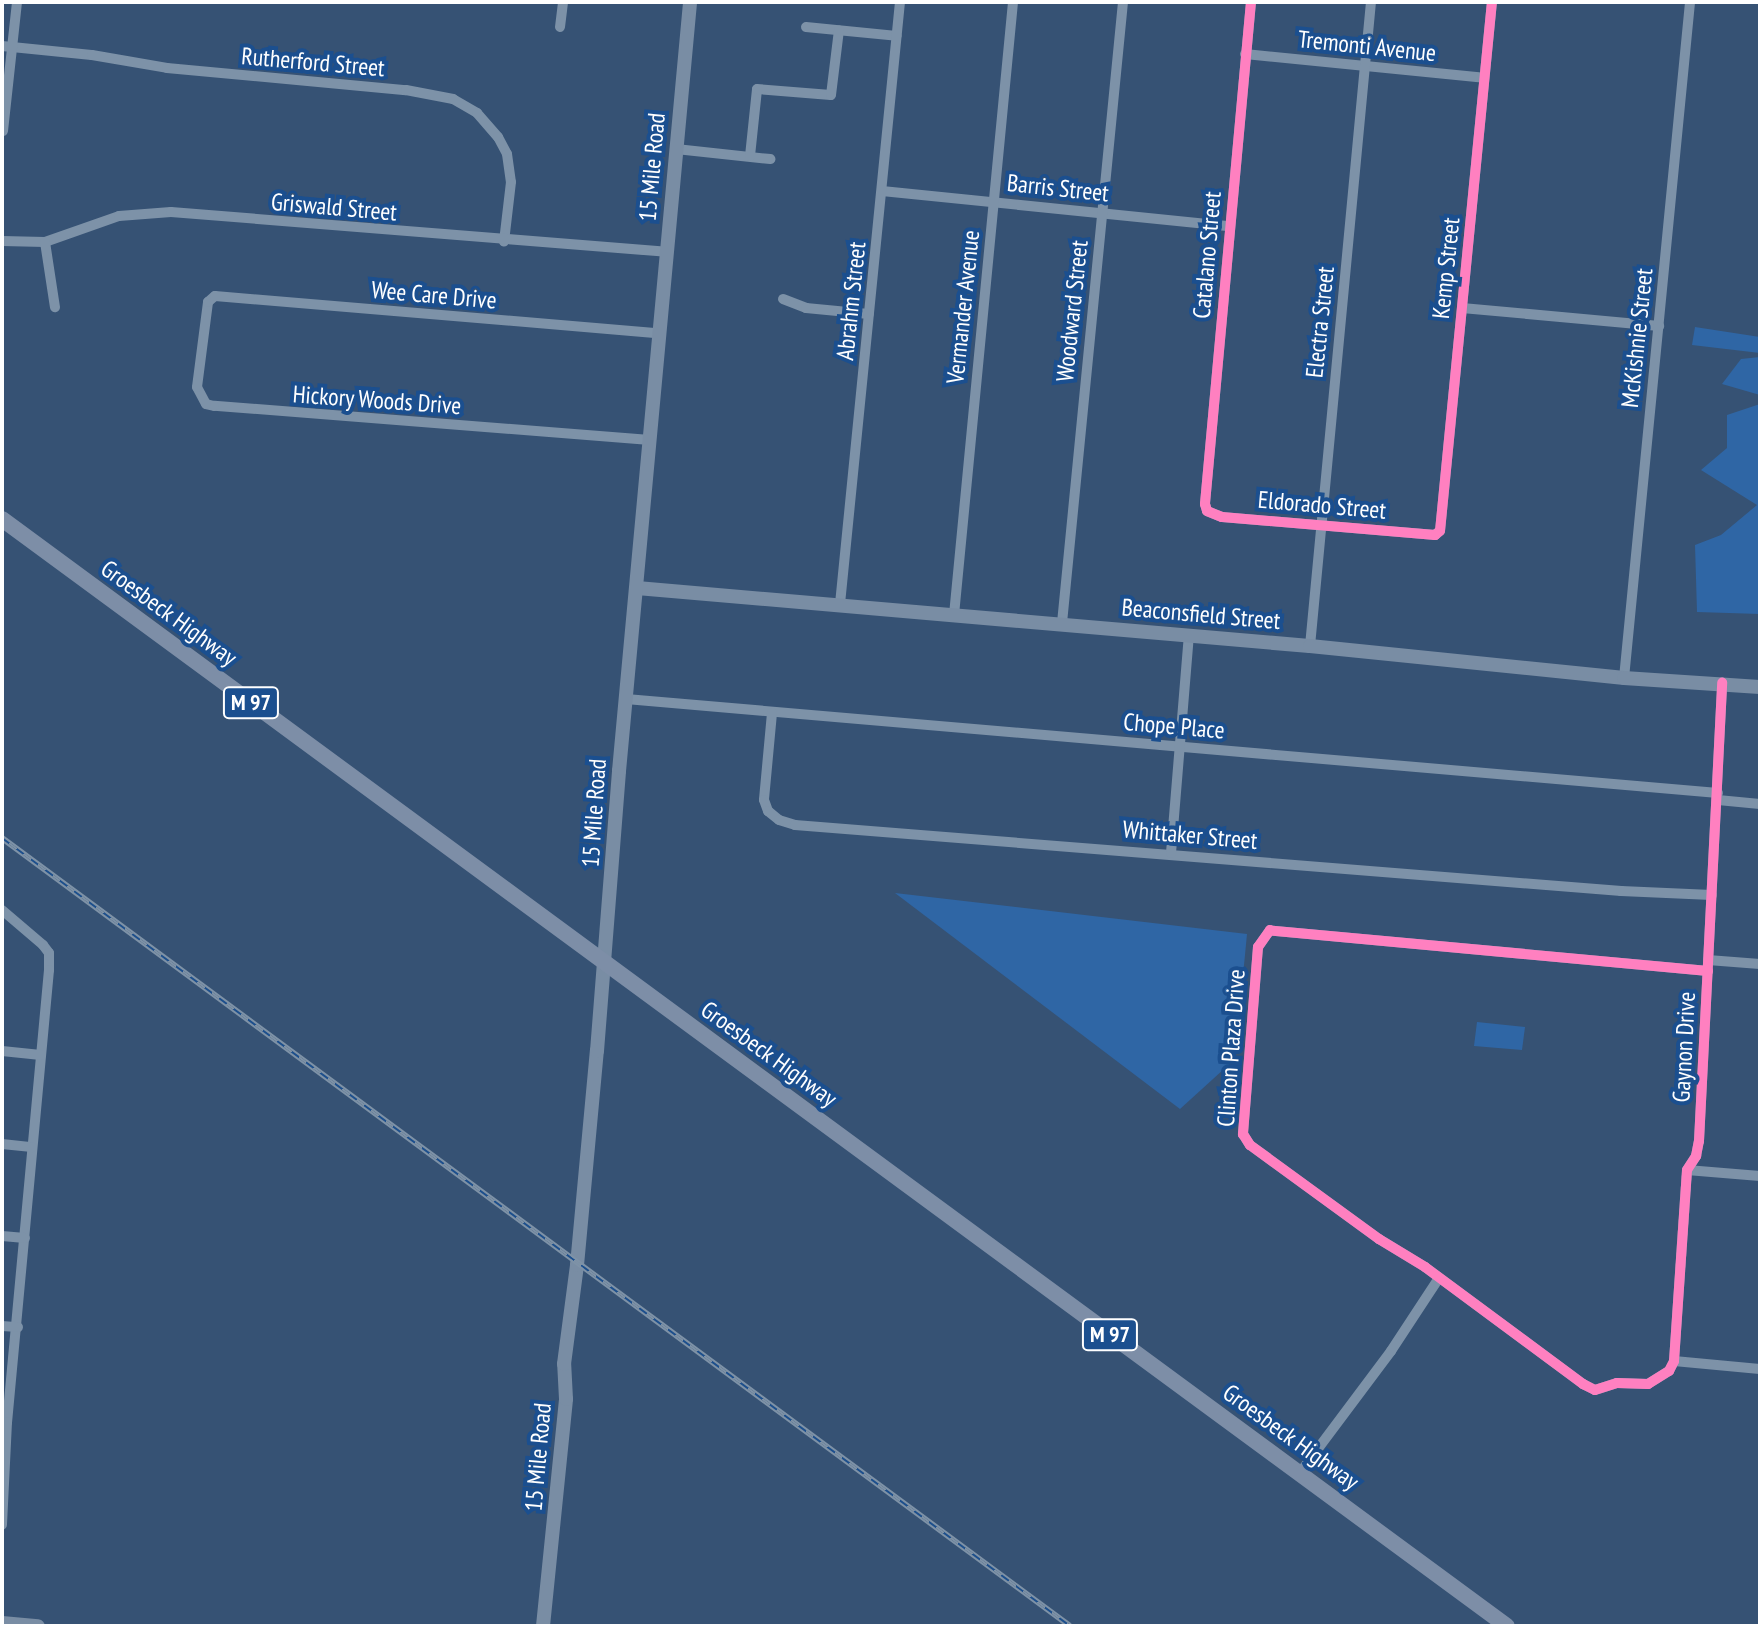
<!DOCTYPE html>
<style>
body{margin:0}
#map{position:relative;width:1762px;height:1628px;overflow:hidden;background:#365274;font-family:"PT Sans Narrow",sans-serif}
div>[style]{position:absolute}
.green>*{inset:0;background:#2f66a5}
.street>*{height:10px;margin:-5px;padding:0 5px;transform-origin:5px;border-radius:5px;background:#7d92a8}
.secondary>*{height:14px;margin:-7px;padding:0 7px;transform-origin:7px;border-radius:7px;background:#798da4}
.primary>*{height:16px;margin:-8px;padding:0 8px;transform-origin:8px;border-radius:8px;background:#7d8ea7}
.rail>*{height:6px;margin-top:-3px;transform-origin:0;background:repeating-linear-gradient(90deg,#1b4f8f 0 9px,#7e92a7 0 18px);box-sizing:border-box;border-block:2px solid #7e92a7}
.cycleway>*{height:10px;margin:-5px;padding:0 5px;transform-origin:5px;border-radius:5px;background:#ff80c0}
span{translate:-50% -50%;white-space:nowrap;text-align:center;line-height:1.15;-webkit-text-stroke:8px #1b4f8f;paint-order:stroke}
.shield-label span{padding:2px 6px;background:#1b4f8f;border:2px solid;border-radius:6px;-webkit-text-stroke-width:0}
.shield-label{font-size:22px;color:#fff;font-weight:700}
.street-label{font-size:24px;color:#fff}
.frame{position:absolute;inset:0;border:4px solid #fff;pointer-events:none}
</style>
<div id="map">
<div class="green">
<i style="clip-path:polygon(1695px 327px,1760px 337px,1760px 353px,1692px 345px)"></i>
<i style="clip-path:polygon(1760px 357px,1760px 395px,1722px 384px,1741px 359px)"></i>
<i style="clip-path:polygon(1760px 404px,1760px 614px,1697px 612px,1695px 545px,1721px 535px,1757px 505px,1701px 470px,1727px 448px,1727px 415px)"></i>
<i style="clip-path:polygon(895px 893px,1247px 934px,1235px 1059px,1180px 1109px)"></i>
<i style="clip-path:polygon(1477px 1022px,1525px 1027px,1522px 1050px,1474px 1046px)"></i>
</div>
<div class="street">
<i style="left:1251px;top:2px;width:504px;rotate:95.24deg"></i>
<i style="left:1205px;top:504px;width:7px;rotate:74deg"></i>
<i style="left:1207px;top:511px;width:16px;rotate:22deg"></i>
<i style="left:1222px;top:517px;width:214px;rotate:4.8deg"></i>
<i style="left:1435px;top:535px;width:6px;rotate:-39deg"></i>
<i style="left:1440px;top:531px;width:532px;rotate:-84.39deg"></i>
<i style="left:560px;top:27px;width:25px;rotate:-83deg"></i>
<i style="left:806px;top:27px;width:91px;rotate:5.6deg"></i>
<i style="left:2px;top:46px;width:90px;rotate:5.7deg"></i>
<i style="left:92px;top:55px;width:76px;rotate:9.8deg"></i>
<i style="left:167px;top:68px;width:240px;rotate:5.3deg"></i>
<i style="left:406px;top:90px;width:48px;rotate:10.8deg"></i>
<i style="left:453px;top:99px;width:28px;rotate:30deg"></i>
<i style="left:477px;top:113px;width:32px;rotate:49deg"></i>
<i style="left:498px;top:137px;width:19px;rotate:62deg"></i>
<i style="left:507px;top:154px;width:28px;rotate:82deg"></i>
<i style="left:511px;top:182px;width:60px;rotate:96.7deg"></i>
<i style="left:1245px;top:54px;width:240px;rotate:5.7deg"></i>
<i style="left:3px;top:131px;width:130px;rotate:-83.8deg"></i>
<i style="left:676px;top:149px;width:95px;rotate:6.1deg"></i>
<i style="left:750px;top:156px;width:67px;rotate:-84deg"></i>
<i style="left:757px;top:89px;width:74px;rotate:4.6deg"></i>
<i style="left:831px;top:95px;width:65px;rotate:-83deg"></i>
<i style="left:882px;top:191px;width:349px;rotate:5.8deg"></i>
<i style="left:2px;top:241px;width:43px;rotate:1.3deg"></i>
<i style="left:45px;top:242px;width:78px;rotate:-19.4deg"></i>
<i style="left:119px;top:216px;width:52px;rotate:-4.4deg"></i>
<i style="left:171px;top:212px;width:497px;rotate:4.6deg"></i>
<i style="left:45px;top:242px;width:66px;rotate:81.3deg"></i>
<i style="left:783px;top:299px;width:25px;rotate:21deg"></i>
<i style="left:806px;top:308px;width:63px;rotate:5.4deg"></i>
<i style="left:1462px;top:308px;width:198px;rotate:5.2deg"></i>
<i style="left:650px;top:440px;width:437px;rotate:-175.5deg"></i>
<i style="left:214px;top:406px;width:8px;rotate:-166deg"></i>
<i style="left:206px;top:404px;width:19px;rotate:-118deg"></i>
<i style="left:197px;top:387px;width:86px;rotate:-82.6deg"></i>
<i style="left:208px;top:302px;width:9px;rotate:-41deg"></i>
<i style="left:215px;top:296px;width:447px;rotate:4.8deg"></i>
<i style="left:840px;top:604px;width:605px;rotate:-84.31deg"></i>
<i style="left:954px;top:615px;width:616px;rotate:-84.5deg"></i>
<i style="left:1062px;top:623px;width:624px;rotate:-84.39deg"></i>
<i style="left:1310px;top:646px;width:647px;rotate:-84.59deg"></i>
<i style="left:1624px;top:678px;width:679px;rotate:-84.42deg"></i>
<i style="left:626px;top:699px;width:1096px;rotate:4.92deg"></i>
<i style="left:772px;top:713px;width:87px;rotate:95.3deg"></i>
<i style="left:764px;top:800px;width:12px;rotate:70deg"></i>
<i style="left:768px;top:811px;width:14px;rotate:39deg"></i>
<i style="left:779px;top:820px;width:17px;rotate:17deg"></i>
<i style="left:795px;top:825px;width:829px;rotate:4.57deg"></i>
<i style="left:1621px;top:891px;width:91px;rotate:2.5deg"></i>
<i style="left:1718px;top:800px;width:42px;rotate:5.4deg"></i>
<i style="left:1171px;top:853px;width:218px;rotate:-85.3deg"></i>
<i style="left:2px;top:910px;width:54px;rotate:40.5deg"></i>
<i style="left:43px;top:945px;width:10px;rotate:53deg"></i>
<i style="left:49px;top:953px;width:17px;rotate:90deg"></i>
<i style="left:49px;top:970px;width:454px;rotate:95.3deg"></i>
<i style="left:7px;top:1422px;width:103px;rotate:92.8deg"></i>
<i style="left:1708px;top:960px;width:52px;rotate:4.4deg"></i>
<i style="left:1708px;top:971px;width:440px;rotate:-174.7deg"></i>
<i style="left:1270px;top:930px;width:21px;rotate:125deg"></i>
<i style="left:1258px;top:947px;width:188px;rotate:94.6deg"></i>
<i style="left:1243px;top:1134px;width:13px;rotate:58deg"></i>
<i style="left:1250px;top:1145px;width:160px;rotate:36.1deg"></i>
<i style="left:1379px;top:1239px;width:54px;rotate:31.3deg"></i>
<i style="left:1425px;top:1267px;width:197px;rotate:36.5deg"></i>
<i style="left:1583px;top:1384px;width:13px;rotate:27deg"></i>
<i style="left:1595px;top:1390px;width:23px;rotate:-18deg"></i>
<i style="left:1617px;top:1383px;width:31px;rotate:2deg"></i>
<i style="left:1648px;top:1384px;width:25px;rotate:-32deg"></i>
<i style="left:1669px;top:1371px;width:11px;rotate:-63deg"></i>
<i style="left:1674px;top:1361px;width:191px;rotate:-86.1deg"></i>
<i style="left:1687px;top:1170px;width:17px;rotate:-57deg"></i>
<i style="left:1696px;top:1156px;width:15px;rotate:-79deg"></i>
<i style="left:1699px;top:1141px;width:459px;rotate:-87.1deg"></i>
<i style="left:2px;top:1051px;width:39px;rotate:6deg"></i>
<i style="left:2px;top:1144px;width:30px;rotate:6deg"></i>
<i style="left:1687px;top:1170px;width:73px;rotate:4.7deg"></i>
<i style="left:2px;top:1236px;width:23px;rotate:5deg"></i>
<i style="left:2px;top:1326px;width:16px;rotate:4deg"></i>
<i style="left:1674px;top:1361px;width:86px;rotate:5.3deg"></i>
<i style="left:1299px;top:1474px;width:154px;rotate:-53.2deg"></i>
<i style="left:1391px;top:1351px;width:87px;rotate:-56.7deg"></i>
</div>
<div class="secondary">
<i style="left:637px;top:588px;width:675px;rotate:4.93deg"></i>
<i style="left:1310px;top:646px;width:316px;rotate:5.8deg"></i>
<i style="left:1624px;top:678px;width:136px;rotate:3.8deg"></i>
<i style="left:2px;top:1623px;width:36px;rotate:5deg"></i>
<i style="left:543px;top:1626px;width:228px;rotate:-84.2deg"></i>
<i style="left:566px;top:1399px;width:35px;rotate:-93deg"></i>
<i style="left:564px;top:1364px;width:100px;rotate:-82.5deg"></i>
<i style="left:577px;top:1265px;width:215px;rotate:-84.7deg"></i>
<i style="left:597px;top:1051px;width:281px;rotate:-85.5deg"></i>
<i style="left:619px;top:771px;width:772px;rotate:-84.72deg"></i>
</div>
<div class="primary">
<i style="left:2px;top:519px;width:1868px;rotate:36.34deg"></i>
</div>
<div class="rail">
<i style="left:2px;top:838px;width:1327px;rotate:36.42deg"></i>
</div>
<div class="cycleway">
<i style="left:1251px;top:2px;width:504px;rotate:95.24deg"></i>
<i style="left:1205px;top:504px;width:7px;rotate:74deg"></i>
<i style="left:1207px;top:511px;width:16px;rotate:22deg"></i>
<i style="left:1222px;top:517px;width:214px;rotate:4.8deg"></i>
<i style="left:1435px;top:535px;width:6px;rotate:-39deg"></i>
<i style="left:1440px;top:531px;width:532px;rotate:-84.39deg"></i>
<i style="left:1708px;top:971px;width:440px;rotate:-174.7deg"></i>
<i style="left:1270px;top:930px;width:21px;rotate:125deg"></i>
<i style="left:1258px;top:947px;width:188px;rotate:94.6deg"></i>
<i style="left:1243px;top:1134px;width:13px;rotate:58deg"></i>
<i style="left:1250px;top:1145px;width:160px;rotate:36.1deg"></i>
<i style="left:1379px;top:1239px;width:54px;rotate:31.3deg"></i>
<i style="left:1425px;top:1267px;width:197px;rotate:36.5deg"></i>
<i style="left:1583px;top:1384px;width:13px;rotate:27deg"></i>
<i style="left:1595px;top:1390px;width:23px;rotate:-18deg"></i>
<i style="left:1617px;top:1383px;width:31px;rotate:2deg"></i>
<i style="left:1648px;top:1384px;width:25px;rotate:-32deg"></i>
<i style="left:1669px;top:1371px;width:11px;rotate:-63deg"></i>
<i style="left:1674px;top:1361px;width:191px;rotate:-86.1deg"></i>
<i style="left:1687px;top:1170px;width:17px;rotate:-57deg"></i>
<i style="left:1696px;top:1156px;width:15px;rotate:-79deg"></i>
<i style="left:1699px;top:1141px;width:459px;rotate:-87.1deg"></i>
</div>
<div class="shield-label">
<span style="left:251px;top:703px">M 97</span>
<span style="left:1110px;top:1335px">M 97</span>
</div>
<div class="street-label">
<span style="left:1367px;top:46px;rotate:6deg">Tremonti Avenue</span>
<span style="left:313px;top:62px;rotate:5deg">Rutherford Street</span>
<span style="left:652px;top:167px;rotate:-85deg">15 Mile Road</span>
<span style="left:1058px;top:188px;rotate:6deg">Barris Street</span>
<span style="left:334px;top:207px;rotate:5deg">Griswald Street</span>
<span style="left:1207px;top:255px;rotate:-85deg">Catalano Street</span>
<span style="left:1446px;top:268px;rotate:-84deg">Kemp Street</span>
<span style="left:434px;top:295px;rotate:5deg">Wee Care Drive</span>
<span style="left:851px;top:301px;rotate:-84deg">Abrahm Street</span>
<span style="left:963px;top:307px;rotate:-84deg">Vermander Avenue</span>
<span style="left:1072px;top:311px;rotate:-84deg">Woodward Street</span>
<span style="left:1320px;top:322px;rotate:-84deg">Electra Street</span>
<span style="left:1637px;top:338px;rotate:-84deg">McKishnie Street</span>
<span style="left:377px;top:400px;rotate:4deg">Hickory Woods Drive</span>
<span style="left:1322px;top:505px;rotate:5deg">Eldorado Street</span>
<span style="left:169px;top:613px;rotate:36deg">Groesbeck Highway</span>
<span style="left:1201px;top:614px;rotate:5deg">Beaconsfield Street</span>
<span style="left:1174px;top:726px;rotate:5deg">Chope Place</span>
<span style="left:594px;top:813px;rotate:-86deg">15 Mile Road</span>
<span style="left:1190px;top:835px;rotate:5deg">Whittaker Street</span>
<span style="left:1684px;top:1047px;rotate:-87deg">Gaynon Drive</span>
<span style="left:1231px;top:1048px;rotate:-86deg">Clinton Plaza Drive</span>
<span style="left:769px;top:1054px;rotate:36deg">Groesbeck Highway</span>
<span style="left:1291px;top:1437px;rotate:36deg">Groesbeck Highway</span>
<span style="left:538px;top:1457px;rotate:-85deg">15 Mile Road</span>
</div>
<div class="frame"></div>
</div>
